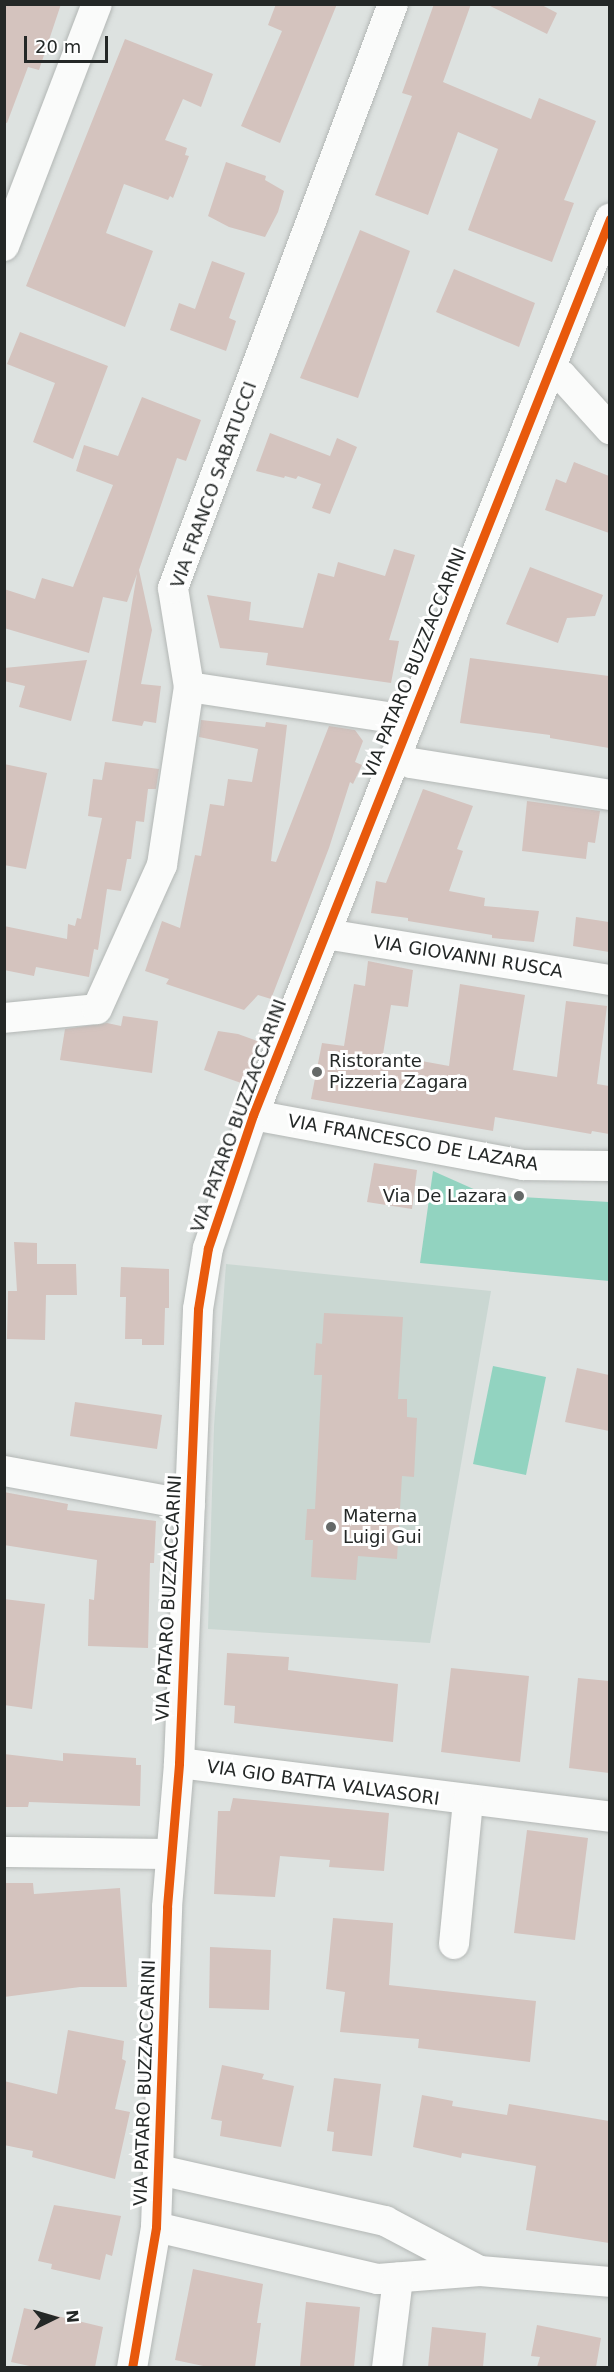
<!DOCTYPE html>
<style>
body{margin:0}
#map{position:relative;width:614px;height:2372px;overflow:hidden;background:#dde2e0;font-family:"DejaVu Sans",sans-serif}
div>[style]{position:absolute}
.built>*{inset:0;background:#cad7d2}
.green>*{inset:0;background:#92d3c0}
.building>*{inset:0;background:#d4c3be}
.roads{filter:drop-shadow(0 0 2px #b3b7b5) drop-shadow(0 0 2px #b3b7b5)}
.minor>*{height:30px;margin:-15px;padding:0 15px;transform-origin:15px;border-radius:15px;background:#fafbfa}
.cycleway>*{height:9px;margin:-4.5px;padding:0 4.5px;transform-origin:4.5px;border-radius:4.5px;background:#e8590c}
.dots>*{width:16px;height:16px;translate:-50% -50%;box-sizing:border-box;border:3px solid #fff;border-radius:50%}
span{translate:-50% -50%;white-space:nowrap;text-align:center;line-height:1.15;-webkit-text-stroke:6px #fff;paint-order:stroke}
.street-label{font-size:18px;color:#242827}
.poi-label{font-size:18px;color:#242827}
.left{translate:0 -50%;text-align:left}
.right{translate:-100% -50%;text-align:right}
.frame{position:absolute;inset:0;border:6px solid #242827;pointer-events:none}
.north{position:absolute;left:24px;top:2288px;width:60px;height:60px;-webkit-text-stroke:4px #fff;paint-order:stroke;rotate:85deg;font-size:16px;font-weight:700;line-height:24px;text-align:center;color:#242827}
.north::after{content:'';display:block;margin:auto;width:21px;height:27px;background:#242827;clip-path:polygon(50% 0,100% 100%,50% 72%,0 100%)}
.scale{position:absolute;left:24px;top:36px;width:84px;height:27px;box-sizing:border-box;border:3px solid #242827;border-top:0;padding-left:8px;font-size:18px;line-height:21px;white-space:nowrap;color:#242827;-webkit-text-stroke:4px #fff;paint-order:stroke}
</style>
<div id="map">
<div class="built">
<i style="clip-path:polygon(226px 1264px,491px 1291px,430px 1643px,208px 1629px,214px 1426px)"></i>
</div>
<div class="green">
<i style="clip-path:polygon(433px 1171px,487px 1195px,609px 1202px,609px 1281px,420px 1263px)"></i>
<i style="clip-path:polygon(493px 1366px,546px 1377px,526px 1475px,473px 1464px)"></i>
</div>
<div class="building">
<i style="clip-path:polygon(4px 4px,61px 4px,39px 70px,28px 67px,7px 123px,4px 122px)"></i>
<i style="clip-path:polygon(276px 4px,337px 4px,280px 143px,241px 126px,282px 31px,268px 25px)"></i>
<i style="clip-path:polygon(434px 4px,471px 4px,443px 82px,531px 119px,539px 98px,596px 121px,564px 200px,574px 203px,552px 262px,468px 230px,498px 149px,458px 132px,428px 215px,375px 195px,412px 96px,402px 93px)"></i>
<i style="clip-path:polygon(486px 4px,540px 4px,557px 13px,547px 34px)"></i>
<i style="clip-path:polygon(125px 39px,213px 74px,201px 107px,183px 99px,165px 140px,187px 148px,185px 155px,189px 156px,173px 198px,170px 196px,168px 200px,124px 184px,106px 233px,153px 251px,125px 327px,26px 286px)"></i>
<i style="clip-path:polygon(226px 162px,266px 176px,265px 180px,284px 191px,278px 212px,265px 237px,229px 227px,208px 216px)"></i>
<i style="clip-path:polygon(360px 230px,410px 251px,358px 398px,300px 378px)"></i>
<i style="clip-path:polygon(212px 261px,245px 273px,229px 318px,236px 321px,226px 351px,170px 330px,179px 303px,195px 309px)"></i>
<i style="clip-path:polygon(454px 269px,535px 303px,519px 347px,436px 312px)"></i>
<i style="clip-path:polygon(20px 332px,108px 366px,73px 459px,33px 442px,55px 383px,7px 364px)"></i>
<i style="clip-path:polygon(142px 397px,201px 420px,186px 461px,177px 458px,139px 570px,152px 630px,141px 684px,161px 686px,156px 723px,144px 721px,142px 726px,112px 721px,137px 574px,127px 602px,103px 597px,89px 653px,4px 628px,4px 589px,35px 599px,42px 578px,73px 587px,113px 485px,76px 471px,84px 445px,118px 456px)"></i>
<i style="clip-path:polygon(270px 433px,330px 456px,337px 438px,357px 447px,330px 514px,312px 508px,321px 484px,298px 476px,296px 479px,285px 476px,284px 478px,256px 471px)"></i>
<i style="clip-path:polygon(574px 462px,609px 476px,609px 533px,545px 510px,556px 479px,566px 483px)"></i>
<i style="clip-path:polygon(394px 549px,415px 555px,389px 640px,399px 641px,391px 683px,266px 665px,268px 653px,220px 648px,207px 595px,251px 602px,249px 620px,303px 628px,318px 573px,334px 577px,338px 562px,385px 576px)"></i>
<i style="clip-path:polygon(530px 567px,603px 595px,595px 616px,567px 618px,558px 643px,506px 624px)"></i>
<i style="clip-path:polygon(470px 658px,609px 676px,609px 748px,550px 738px,550px 735px,460px 723px)"></i>
<i style="clip-path:polygon(87px 660px,71px 721px,19px 707px,25px 686px,4px 681px,4px 668px)"></i>
<i style="clip-path:polygon(201px 720px,265px 727px,266px 722px,287px 725px,271px 861px,276px 862px,329px 726px,355px 730px,363px 741px,355px 762px,362px 765px,353px 784px,350px 782px,329px 848px,271px 999px,258px 995px,244px 1010px,166px 984px,169px 979px,145px 971px,162px 921px,180px 928px,195px 855px,201px 856px,210px 804px,224px 806px,228px 779px,252px 782px,258px 749px,199px 737px)"></i>
<i style="clip-path:polygon(105px 762px,159px 769px,156px 789px,148px 789px,144px 822px,136px 821px,131px 859px,127px 859px,121px 891px,107px 889px,98px 950px,94px 949px,89px 977px,36px 967px,34px 976px,4px 970px,4px 926px,67px 939px,68px 924px,75px 926px,77px 918px,81px 919px,102px 818px,88px 816px,93px 779px,102px 780px)"></i>
<i style="clip-path:polygon(4px 764px,47px 773px,26px 869px,4px 865px)"></i>
<i style="clip-path:polygon(423px 789px,473px 806px,457px 849px,463px 851px,449px 891px,485px 898px,484px 906px,539px 911px,534px 942px,492px 938px,492px 935px,408px 921px,408px 918px,371px 913px,376px 881px,386px 883px)"></i>
<i style="clip-path:polygon(527px 801px,600px 811px,595px 843px,588px 842px,586px 859px,522px 851px)"></i>
<i style="clip-path:polygon(576px 917px,609px 922px,609px 952px,573px 946px)"></i>
<i style="clip-path:polygon(368px 961px,413px 970px,408px 1007px,391px 1005px,383px 1054px,449px 1066px,460px 984px,525px 995px,513px 1070px,557px 1077px,566px 1001px,607px 1006px,597px 1084px,609px 1086px,609px 1134px,592px 1131px,591px 1134px,495px 1117px,493px 1131px,311px 1099px,322px 1043px,344px 1046px,354px 984px,365px 986px)"></i>
<i style="clip-path:polygon(123px 1016px,158px 1021px,152px 1073px,60px 1060px,65px 1029px,107px 1023px,121px 1026px)"></i>
<i style="clip-path:polygon(218px 1031px,238px 1034px,260px 1042px,244px 1084px,204px 1070px)"></i>
<i style="clip-path:polygon(374px 1163px,417px 1170px,412px 1209px,367px 1202px)"></i>
<i style="clip-path:polygon(14px 1242px,37px 1243px,37px 1264px,76px 1264px,77px 1295px,46px 1295px,45px 1340px,7px 1339px,8px 1291px,17px 1291px)"></i>
<i style="clip-path:polygon(121px 1267px,169px 1269px,169px 1308px,165px 1308px,164px 1345px,142px 1345px,142px 1339px,125px 1339px,126px 1297px,120px 1297px)"></i>
<i style="clip-path:polygon(324px 1313px,403px 1317px,398px 1399px,407px 1399px,407px 1417px,417px 1418px,414px 1477px,402px 1476px,397px 1559px,358px 1556px,356px 1580px,311px 1577px,313px 1540px,305px 1540px,307px 1509px,315px 1509px,322px 1375px,314px 1375px,316px 1343px,322px 1344px)"></i>
<i style="clip-path:polygon(577px 1368px,609px 1375px,609px 1431px,565px 1422px)"></i>
<i style="clip-path:polygon(75px 1402px,162px 1415px,157px 1449px,70px 1436px)"></i>
<i style="clip-path:polygon(4px 1492px,68px 1504px,67px 1510px,156px 1521px,154px 1563px,150px 1563px,148px 1648px,88px 1646px,89px 1599px,94px 1600px,97px 1560px,4px 1545px)"></i>
<i style="clip-path:polygon(4px 1599px,45px 1604px,32px 1709px,4px 1705px)"></i>
<i style="clip-path:polygon(227px 1653px,289px 1657px,288px 1670px,398px 1684px,393px 1742px,234px 1723px,235px 1706px,224px 1705px)"></i>
<i style="clip-path:polygon(451px 1668px,529px 1676px,520px 1762px,441px 1752px)"></i>
<i style="clip-path:polygon(578px 1678px,609px 1681px,609px 1773px,569px 1768px)"></i>
<i style="clip-path:polygon(63px 1753px,136px 1758px,136px 1765px,141px 1765px,140px 1806px,29px 1802px,28px 1807px,4px 1807px,4px 1754px,63px 1761px)"></i>
<i style="clip-path:polygon(233px 1798px,389px 1813px,384px 1871px,329px 1867px,330px 1860px,280px 1856px,275px 1897px,214px 1894px,218px 1811px,230px 1811px)"></i>
<i style="clip-path:polygon(527px 1830px,588px 1838px,575px 1940px,514px 1933px)"></i>
<i style="clip-path:polygon(4px 1883px,33px 1883px,34px 1894px,120px 1888px,127px 1987px,80px 1987px,4px 1997px)"></i>
<i style="clip-path:polygon(333px 1918px,393px 1923px,389px 1985px,536px 2001px,530px 2062px,418px 2048px,419px 2039px,340px 2032px,345px 1992px,326px 1989px)"></i>
<i style="clip-path:polygon(210px 1947px,271px 1950px,269px 2010px,209px 2008px)"></i>
<i style="clip-path:polygon(68px 2030px,124px 2041px,122px 2059px,126px 2061px,115px 2109px,130px 2112px,115px 2179px,32px 2157px,33px 2151px,4px 2145px,4px 2081px,57px 2094px)"></i>
<i style="clip-path:polygon(222px 2065px,264px 2074px,262px 2079px,294px 2086px,281px 2147px,220px 2136px,222px 2121px,211px 2119px)"></i>
<i style="clip-path:polygon(334px 2078px,381px 2084px,372px 2156px,332px 2151px,334px 2132px,327px 2131px)"></i>
<i style="clip-path:polygon(422px 2095px,453px 2101px,452px 2106px,507px 2115px,509px 2104px,609px 2121px,609px 2243px,526px 2230px,536px 2166px,462px 2153px,461px 2158px,413px 2147px)"></i>
<i style="clip-path:polygon(54px 2205px,121px 2216px,112px 2256px,106px 2254px,100px 2280px,51px 2269px,52px 2264px,38px 2261px)"></i>
<i style="clip-path:polygon(193px 2269px,263px 2284px,257px 2323px,261px 2323px,255px 2367px,208px 2367px,175px 2360px)"></i>
<i style="clip-path:polygon(306px 2302px,360px 2307px,354px 2367px,300px 2367px)"></i>
<i style="clip-path:polygon(24px 2308px,103px 2327px,95px 2367px,34px 2367px,11px 2362px)"></i>
<i style="clip-path:polygon(537px 2325px,601px 2338px,596px 2367px,537px 2367px,540px 2357px,531px 2356px)"></i>
<i style="clip-path:polygon(432px 2327px,486px 2333px,483px 2367px,428px 2367px)"></i>
</div>
<div class="roads">
<div class="minor">
<i style="left:4px;top:246px;width:259px;rotate:-69deg"></i>
<i style="left:550px;top:370px;width:13px;rotate:27deg"></i>
<i style="left:562px;top:376px;width:72px;rotate:47.8deg"></i>
<i style="left:189px;top:687px;width:201px;rotate:8.6deg"></i>
<i style="left:388px;top:717px;width:22px;rotate:22deg"></i>
<i style="left:395px;top:756px;width:17px;rotate:24deg"></i>
<i style="left:411px;top:763px;width:202px;rotate:9.1deg"></i>
<i style="left:326px;top:934px;width:288px;rotate:9.2deg"></i>
<i style="left:4px;top:1018px;width:93px;rotate:-5.5deg"></i>
<i style="left:97px;top:1009px;width:158px;rotate:-65.7deg"></i>
<i style="left:162px;top:865px;width:180px;rotate:-81.4deg"></i>
<i style="left:189px;top:687px;width:100px;rotate:-99.2deg"></i>
<i style="left:173px;top:588px;width:624px;rotate:-69.36deg"></i>
<i style="left:253px;top:1115px;width:275px;rotate:10.5deg"></i>
<i style="left:523px;top:1165px;width:87px;rotate:0.7deg"></i>
<i style="left:4px;top:1471px;width:189px;rotate:10.4deg"></i>
<i style="left:179px;top:1763px;width:434px;rotate:7.1deg"></i>
<i style="left:4px;top:1852px;width:167px;rotate:0.7deg"></i>
<i style="left:454px;top:1944px;width:143px;rotate:-84.4deg"></i>
<i style="left:159px;top:2170px;width:232px;rotate:12.7deg"></i>
<i style="left:385px;top:2221px;width:107px;rotate:27.8deg"></i>
<i style="left:156px;top:2227px;width:228px;rotate:13.2deg"></i>
<i style="left:378px;top:2279px;width:102px;rotate:-4.5deg"></i>
<i style="left:480px;top:2271px;width:130px;rotate:4.8deg"></i>
<i style="left:132px;top:2368px;width:143px;rotate:-80.3deg"></i>
<i style="left:156px;top:2227px;width:320px;rotate:-88deg"></i>
<i style="left:167px;top:1907px;width:144px;rotate:-85.2deg"></i>
<i style="left:179px;top:1763px;width:454px;rotate:-87.6deg"></i>
<i style="left:198px;top:1309px;width:62px;rotate:-80.7deg"></i>
<i style="left:208px;top:1248px;width:140px;rotate:-71.3deg"></i>
<i style="left:253px;top:1115px;width:965px;rotate:-68.28deg"></i>
<i style="left:387px;top:2368px;width:91px;rotate:-83deg"></i>
</div>
</div>
<div class="cycleway">
<i style="left:132px;top:2368px;width:143px;rotate:-80.3deg"></i>
<i style="left:156px;top:2227px;width:320px;rotate:-88deg"></i>
<i style="left:167px;top:1907px;width:144px;rotate:-85.2deg"></i>
<i style="left:179px;top:1763px;width:454px;rotate:-87.6deg"></i>
<i style="left:198px;top:1309px;width:62px;rotate:-80.7deg"></i>
<i style="left:208px;top:1248px;width:140px;rotate:-71.3deg"></i>
<i style="left:253px;top:1115px;width:965px;rotate:-68.28deg"></i>
</div>
<div class="dots">
<i style="left:317px;top:1072px;background:#656968"></i>
<i style="left:519px;top:1196px;background:#656968"></i>
<i style="left:331px;top:1527px;background:#656968"></i>
</div>
<div class="street-label">
<span style="left:214px;top:485px;rotate:-70deg">VIA FRANCO SABATUCCI</span>
<span style="left:415px;top:663px;rotate:-68deg">VIA PATARO BUZZACCARINI</span>
<span style="left:468px;top:957px;rotate:9deg">VIA GIOVANNI RUSCA</span>
<span style="left:239px;top:1116px;rotate:-70deg">VIA PATARO BUZZACCARINI</span>
<span style="left:413px;top:1143px;rotate:10deg">VIA FRANCESCO DE LAZARA</span>
<span style="left:169px;top:1598px;rotate:-87deg">VIA PATARO BUZZACCARINI</span>
<span style="left:323px;top:1783px;rotate:8deg">VIA GIO BATTA VALVASORI</span>
<span style="left:145px;top:2083px;rotate:-88deg">VIA PATARO BUZZACCARINI</span>
</div>
<div class="poi-label">
<span class="left" style="left:329px;top:1072px">Ristorante<br>Pizzeria Zagara</span>
<span class="right" style="left:507px;top:1196px">Via De Lazara</span>
<span class="left" style="left:343px;top:1527px">Materna<br>Luigi Gui</span>
</div>
<div class="frame"></div>
<div class="north">N</div>
<div class="scale">20 m</div>
</div>
